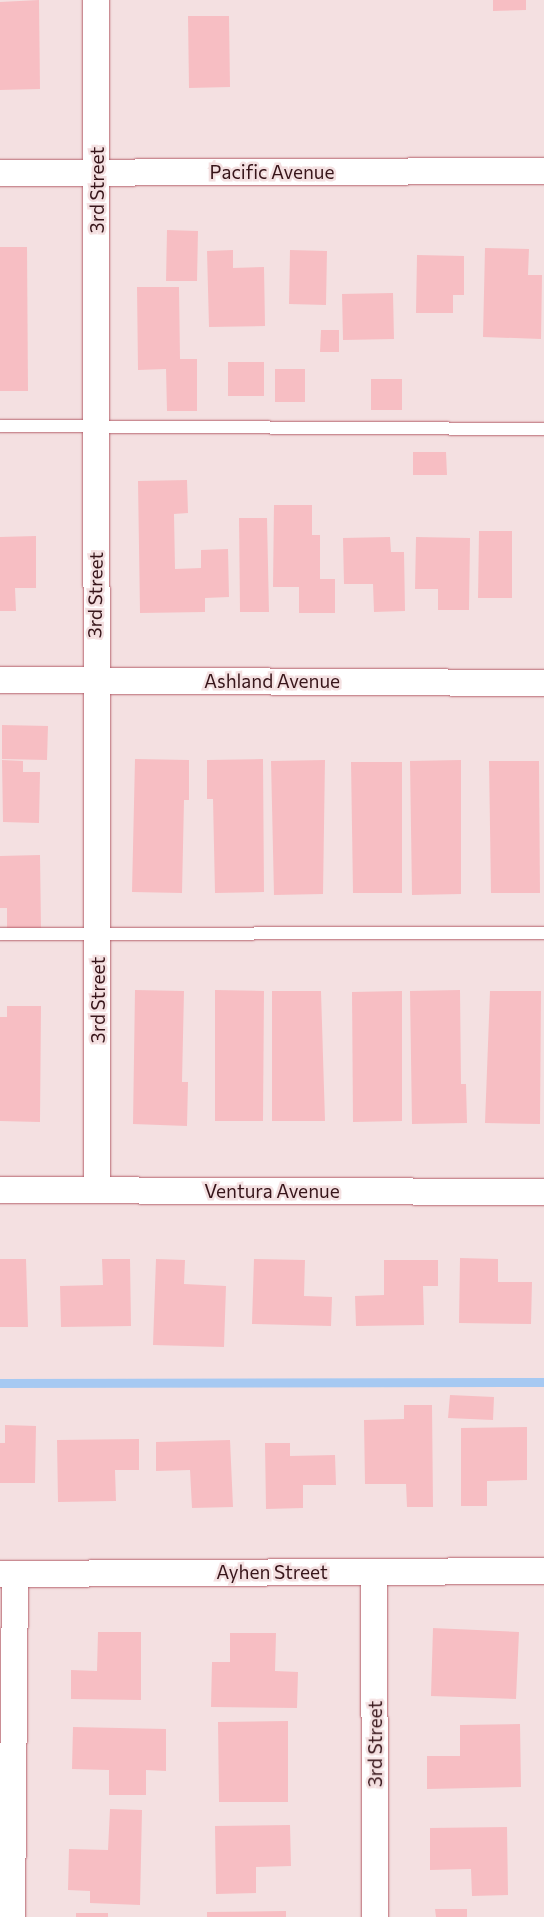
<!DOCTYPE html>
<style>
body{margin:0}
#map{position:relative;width:544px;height:1917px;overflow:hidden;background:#f4e0e1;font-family:Commissioner,sans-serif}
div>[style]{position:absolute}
.stream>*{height:9px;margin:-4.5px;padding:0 4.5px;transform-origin:4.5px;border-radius:4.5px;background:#a6c9f2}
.building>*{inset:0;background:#f7bec3}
.roads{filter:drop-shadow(0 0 1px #b5616c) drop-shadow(0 0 1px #b5616c)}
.service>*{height:12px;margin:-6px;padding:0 6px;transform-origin:6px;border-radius:6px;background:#fff}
.minor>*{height:26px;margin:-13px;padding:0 13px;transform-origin:13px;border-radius:13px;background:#fff}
span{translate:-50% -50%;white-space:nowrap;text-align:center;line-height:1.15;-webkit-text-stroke:5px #f4e0e1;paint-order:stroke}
.street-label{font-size:19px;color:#37151a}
</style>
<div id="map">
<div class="stream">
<i style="left:0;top:1383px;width:544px;rotate:-0.11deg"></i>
</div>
<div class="building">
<i style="clip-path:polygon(39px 0,40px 89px,0 90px,0 2px)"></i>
<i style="clip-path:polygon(493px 0,526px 0,526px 10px,493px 11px)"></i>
<i style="clip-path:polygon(188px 16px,229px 16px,230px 87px,189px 88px)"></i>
<i style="clip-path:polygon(167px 230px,198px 231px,197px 281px,166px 281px)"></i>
<i style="clip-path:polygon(0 247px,27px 247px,28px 391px,0 391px)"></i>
<i style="clip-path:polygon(485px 248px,529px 249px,528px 275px,542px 275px,541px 339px,483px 337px)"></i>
<i style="clip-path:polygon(233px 250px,233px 268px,264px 267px,265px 326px,209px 327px,207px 251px)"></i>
<i style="clip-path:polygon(290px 250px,327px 251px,326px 305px,289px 304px)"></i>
<i style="clip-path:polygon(417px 255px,464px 256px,464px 295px,453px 295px,453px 313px,416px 313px)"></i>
<i style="clip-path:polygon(137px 287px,179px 287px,180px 359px,197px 359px,197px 411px,167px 411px,166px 369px,138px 370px)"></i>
<i style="clip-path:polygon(393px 293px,394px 339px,343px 340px,342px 294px)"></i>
<i style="clip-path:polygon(321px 330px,339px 330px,339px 352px,320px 352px)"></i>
<i style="clip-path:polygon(228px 362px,264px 362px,264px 396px,228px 396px)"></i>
<i style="clip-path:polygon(275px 369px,305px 369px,305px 402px,275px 402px)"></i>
<i style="clip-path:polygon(371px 379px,402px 379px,402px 410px,371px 410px)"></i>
<i style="clip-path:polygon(413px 452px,446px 452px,447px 475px,413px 475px)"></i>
<i style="clip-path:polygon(187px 480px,188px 513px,174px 514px,175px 569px,201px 568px,201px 550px,228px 549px,229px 597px,205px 598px,205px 612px,140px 613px,138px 481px)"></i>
<i style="clip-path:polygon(274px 505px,312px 505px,312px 535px,320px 535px,320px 579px,335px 579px,335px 613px,299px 613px,299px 587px,273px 587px)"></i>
<i style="clip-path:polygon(239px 518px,267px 518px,269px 612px,240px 612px)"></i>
<i style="clip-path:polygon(479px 531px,512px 531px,512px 598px,478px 598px)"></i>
<i style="clip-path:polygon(36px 536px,36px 588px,15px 588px,16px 611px,0 611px,0 537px)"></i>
<i style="clip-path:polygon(390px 537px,391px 552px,404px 552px,405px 611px,374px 612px,373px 584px,344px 584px,343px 538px)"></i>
<i style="clip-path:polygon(416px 537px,470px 538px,469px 610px,438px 610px,438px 589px,415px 589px)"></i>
<i style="clip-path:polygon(2px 725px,48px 726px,47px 760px,2px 759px)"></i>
<i style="clip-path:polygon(135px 759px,189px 760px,189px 800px,184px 800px,182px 893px,132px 892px)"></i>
<i style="clip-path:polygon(263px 759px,264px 892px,215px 893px,213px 799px,207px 799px,207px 760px)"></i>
<i style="clip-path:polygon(2px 760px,23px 761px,23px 772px,40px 772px,39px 823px,3px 822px)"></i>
<i style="clip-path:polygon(325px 760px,323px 894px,274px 895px,271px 761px)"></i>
<i style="clip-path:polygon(461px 760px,461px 894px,412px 895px,410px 761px)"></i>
<i style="clip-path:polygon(489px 761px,539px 761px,540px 893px,491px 893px)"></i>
<i style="clip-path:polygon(351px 762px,402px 762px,402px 893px,353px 893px)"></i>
<i style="clip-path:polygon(40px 855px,41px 929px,7px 930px,7px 908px,0 908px,0 856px)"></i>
<i style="clip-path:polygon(135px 990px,184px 991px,182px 1082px,188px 1082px,187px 1126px,133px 1124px)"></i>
<i style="clip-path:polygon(215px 990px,264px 991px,263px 1121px,215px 1121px)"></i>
<i style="clip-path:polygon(460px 990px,461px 1084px,466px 1084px,467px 1123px,412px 1124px,410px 991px)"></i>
<i style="clip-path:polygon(272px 991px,321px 991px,325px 1121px,272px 1121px)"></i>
<i style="clip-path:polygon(402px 991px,402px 1121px,353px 1122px,352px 992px)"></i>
<i style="clip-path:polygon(490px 991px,541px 991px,540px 1124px,485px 1123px)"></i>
<i style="clip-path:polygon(7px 1006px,41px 1006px,40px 1122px,0 1121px,0 1017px,7px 1017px)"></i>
<i style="clip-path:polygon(460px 1258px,498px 1259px,498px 1282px,532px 1282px,531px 1324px,459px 1323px)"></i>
<i style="clip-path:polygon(0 1259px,26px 1259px,28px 1327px,0 1327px)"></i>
<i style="clip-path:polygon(102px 1259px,130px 1259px,131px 1326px,61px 1327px,60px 1286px,103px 1285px)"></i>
<i style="clip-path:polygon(156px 1259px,185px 1260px,184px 1284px,226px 1286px,224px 1347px,153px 1345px)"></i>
<i style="clip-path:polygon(254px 1259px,305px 1260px,304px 1296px,332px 1297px,331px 1326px,252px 1324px)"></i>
<i style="clip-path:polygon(384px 1260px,438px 1260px,438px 1286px,423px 1286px,424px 1325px,356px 1326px,355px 1296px,384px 1295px)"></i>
<i style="clip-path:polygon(450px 1395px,494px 1397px,493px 1420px,448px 1418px)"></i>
<i style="clip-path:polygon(404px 1405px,432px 1405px,433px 1507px,407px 1507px,406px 1484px,365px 1484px,364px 1420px,404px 1419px)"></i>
<i style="clip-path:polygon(5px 1425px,36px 1426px,35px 1483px,0 1483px,0 1443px,5px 1443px)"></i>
<i style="clip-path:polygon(527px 1427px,527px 1480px,487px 1481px,487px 1506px,461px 1506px,461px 1428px)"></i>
<i style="clip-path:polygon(139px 1439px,139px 1470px,115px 1470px,116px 1501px,58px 1502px,57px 1440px)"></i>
<i style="clip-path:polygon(230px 1440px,233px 1507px,192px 1508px,190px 1470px,156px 1471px,156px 1442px)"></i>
<i style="clip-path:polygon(265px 1443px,290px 1443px,290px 1456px,335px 1455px,336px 1485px,303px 1485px,303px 1508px,266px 1509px)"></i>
<i style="clip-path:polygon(433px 1628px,519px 1632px,516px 1699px,431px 1696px)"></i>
<i style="clip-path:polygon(98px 1632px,141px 1632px,141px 1700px,71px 1699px,71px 1670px,97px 1671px)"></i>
<i style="clip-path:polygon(230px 1633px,276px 1633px,275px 1671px,298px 1672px,297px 1708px,211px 1707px,212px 1662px,230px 1662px)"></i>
<i style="clip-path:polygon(288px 1721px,288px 1802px,219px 1802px,218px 1722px)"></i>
<i style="clip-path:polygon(520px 1724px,521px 1787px,427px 1789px,427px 1756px,460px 1756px,460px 1725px)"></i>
<i style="clip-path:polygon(73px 1727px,166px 1729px,166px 1771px,146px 1770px,146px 1795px,109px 1795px,109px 1770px,72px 1769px)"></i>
<i style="clip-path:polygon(110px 1809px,142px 1810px,140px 1905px,90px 1903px,90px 1891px,68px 1890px,69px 1849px,108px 1850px)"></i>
<i style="clip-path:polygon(290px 1825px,291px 1866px,256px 1867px,256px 1893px,216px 1894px,215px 1826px)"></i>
<i style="clip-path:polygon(507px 1827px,508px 1895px,472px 1896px,471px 1869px,430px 1870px,430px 1828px)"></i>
<i style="clip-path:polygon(435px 1909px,467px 1909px,467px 1917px,436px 1917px)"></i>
<i style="clip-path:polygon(286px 1911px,286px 1917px,207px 1917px,207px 1912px)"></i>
<i style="clip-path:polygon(76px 1913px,108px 1913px,108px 1917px,76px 1917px)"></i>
</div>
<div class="roads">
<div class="service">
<i style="left:0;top:426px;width:544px;rotate:0.32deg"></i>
<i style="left:0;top:934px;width:544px;rotate:-0.11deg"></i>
</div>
<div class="minor">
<i style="left:96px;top:0;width:1190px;rotate:89.95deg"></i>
<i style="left:0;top:173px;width:544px;rotate:-0.21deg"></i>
<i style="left:0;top:680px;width:544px;rotate:0.32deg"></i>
<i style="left:0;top:1190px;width:544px;rotate:0.21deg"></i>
<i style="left:374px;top:1572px;width:345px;rotate:89.8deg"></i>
<i style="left:0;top:1574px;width:544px;rotate:-0.32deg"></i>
<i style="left:12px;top:1917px;width:343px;rotate:-89.5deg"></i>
</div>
</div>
<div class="street-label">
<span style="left:272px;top:172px">Pacific Avenue</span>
<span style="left:97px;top:190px;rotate:-90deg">3rd Street</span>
<span style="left:95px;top:595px;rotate:-89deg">3rd Street</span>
<span style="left:272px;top:681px">Ashland Avenue</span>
<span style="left:98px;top:1000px;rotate:-90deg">3rd Street</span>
<span style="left:272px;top:1191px">Ventura Avenue</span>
<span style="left:272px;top:1572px">Ayhen Street</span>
<span style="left:375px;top:1744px;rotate:-90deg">3rd Street</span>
</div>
</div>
